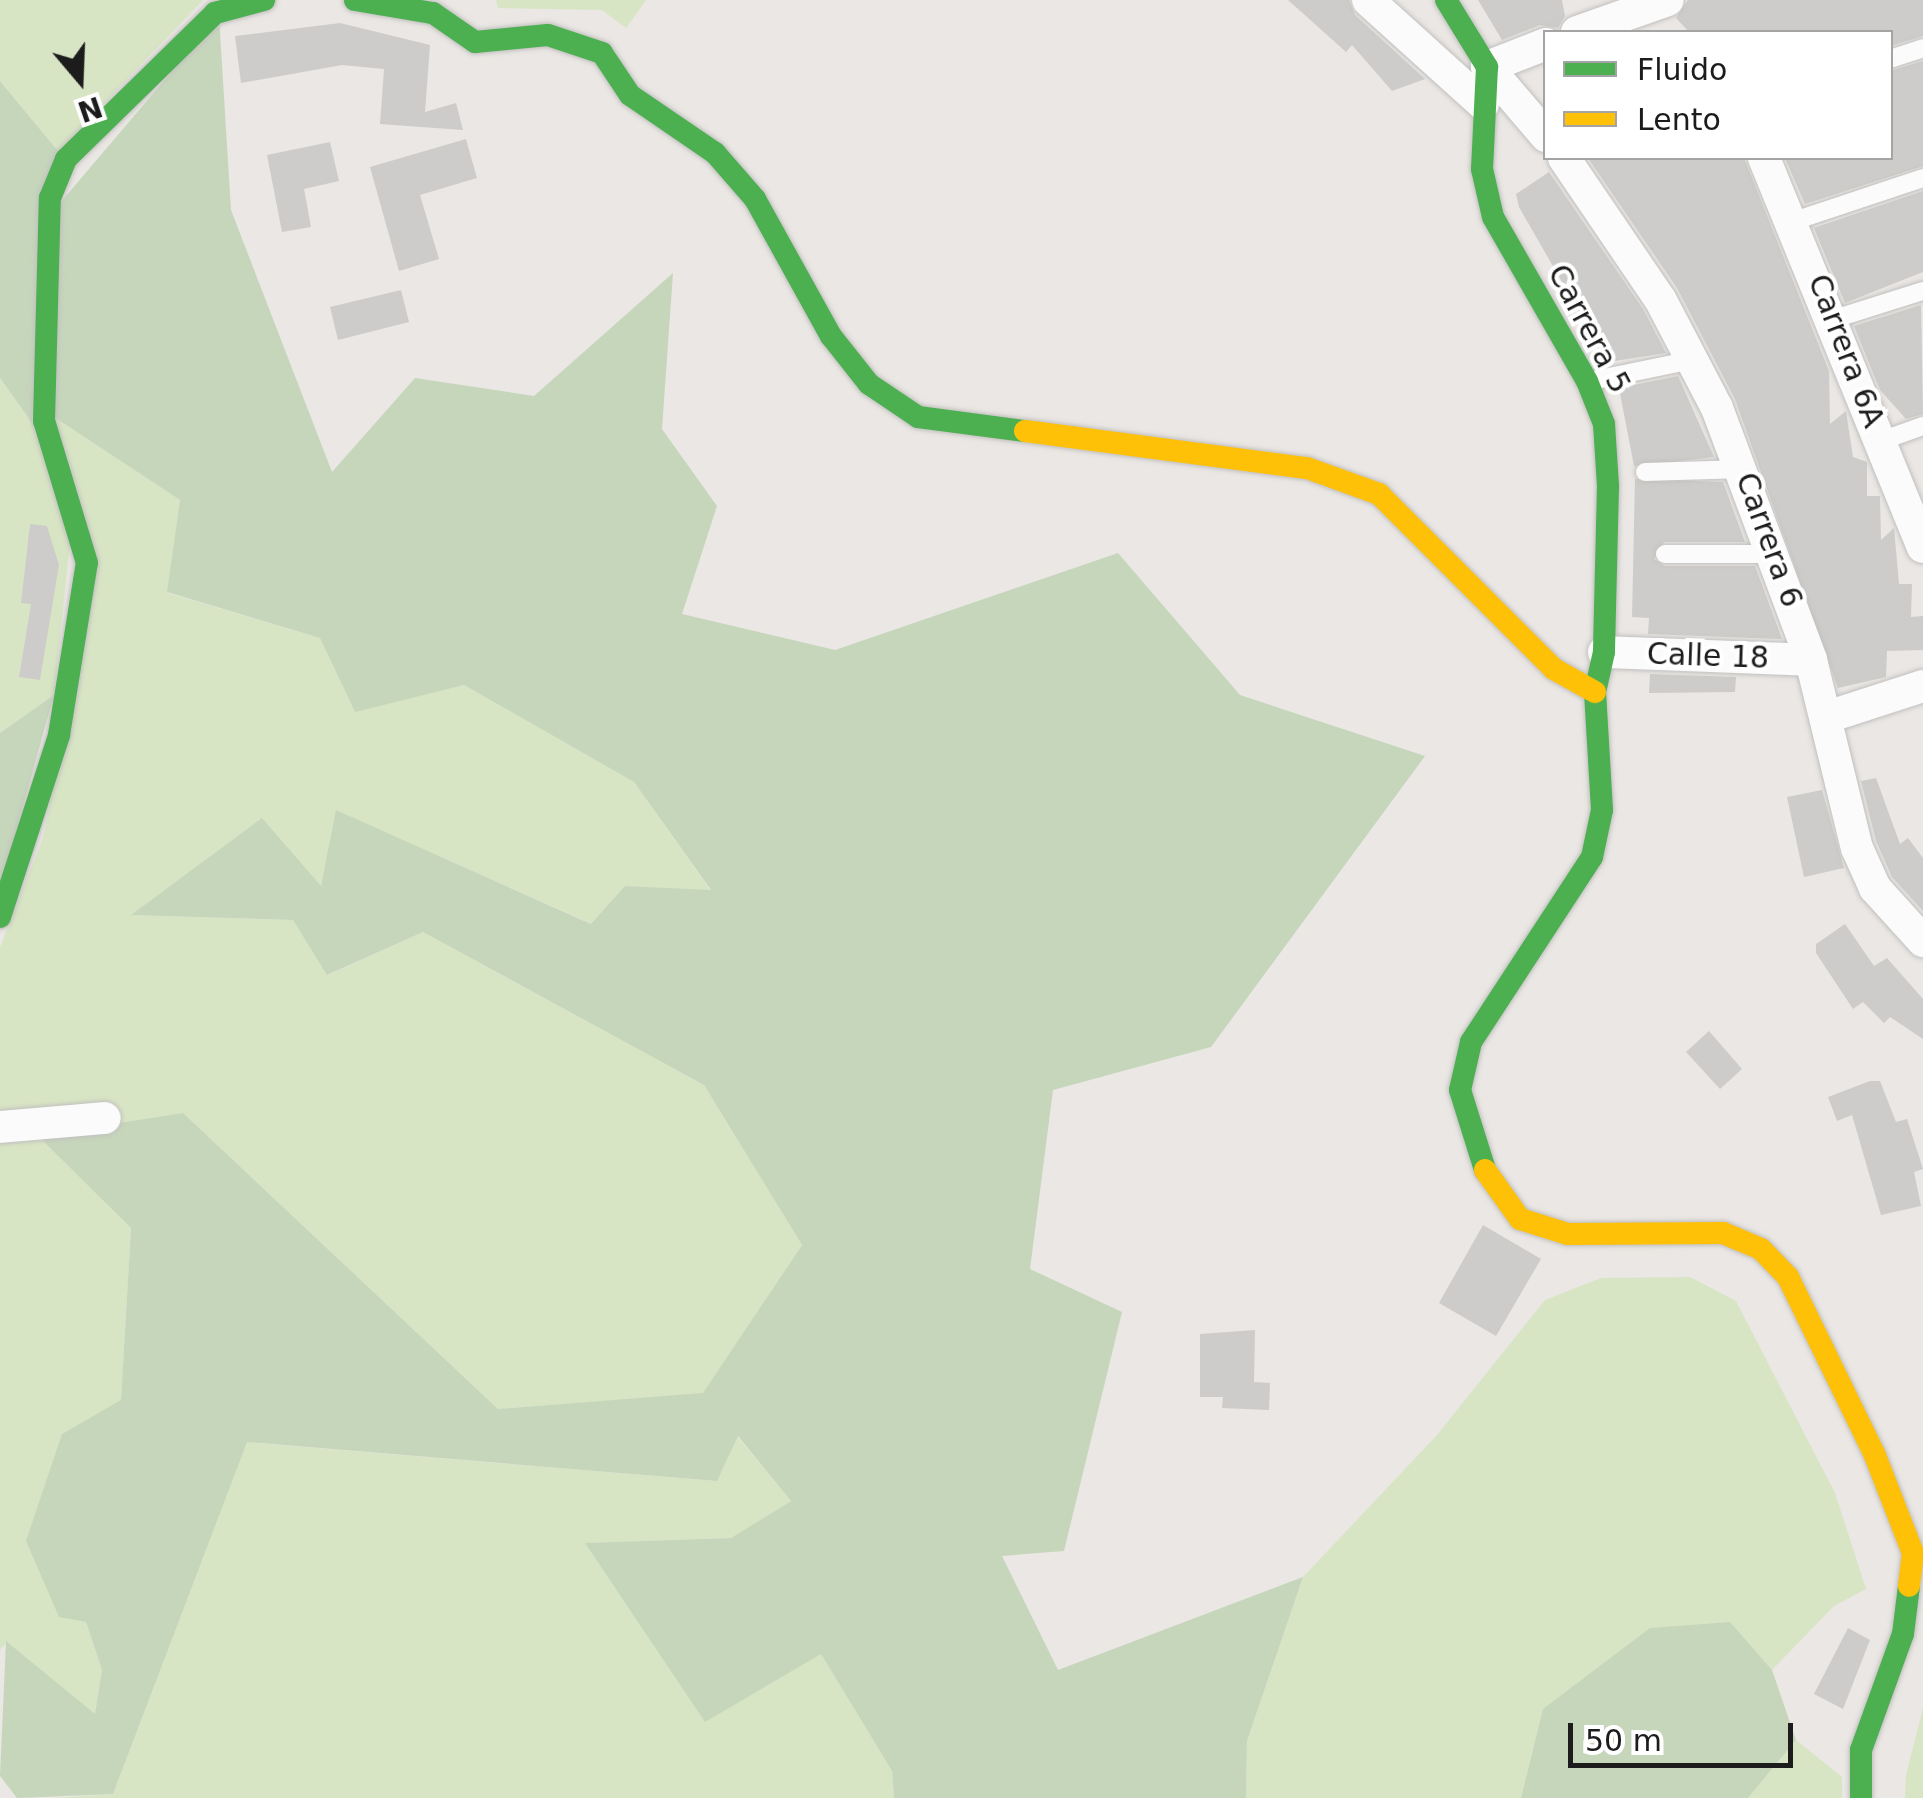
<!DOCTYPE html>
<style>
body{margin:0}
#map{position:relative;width:1923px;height:1798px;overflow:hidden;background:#eae7e4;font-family:"DejaVu Sans",sans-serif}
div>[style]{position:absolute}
.grass>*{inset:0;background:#d8e5c4}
.forest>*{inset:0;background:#c6d6bb}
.building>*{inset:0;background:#ceccca}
.roads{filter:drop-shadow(0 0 2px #c1c0bf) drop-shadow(0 0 2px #c1c0bf)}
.lane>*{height:18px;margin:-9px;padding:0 9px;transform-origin:9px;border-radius:9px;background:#fcfbfb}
.street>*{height:32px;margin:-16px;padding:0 16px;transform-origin:16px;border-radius:16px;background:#fcfbfb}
.fast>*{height:22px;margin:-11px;padding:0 11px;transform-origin:11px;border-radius:11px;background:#4caf50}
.slow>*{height:22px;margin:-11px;padding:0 11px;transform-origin:11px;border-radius:11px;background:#ffc107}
span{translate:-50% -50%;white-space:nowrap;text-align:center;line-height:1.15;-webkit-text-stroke:8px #fff;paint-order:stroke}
.street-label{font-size:30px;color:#1c1c1c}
.legend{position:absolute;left:1543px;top:30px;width:350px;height:130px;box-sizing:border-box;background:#fff;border:2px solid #a4a4a4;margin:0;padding:12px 18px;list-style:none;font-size:30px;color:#1c1c1c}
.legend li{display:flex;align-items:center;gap:20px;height:50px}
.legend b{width:50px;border:2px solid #a4a4a4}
.north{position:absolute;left:30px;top:30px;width:100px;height:100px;-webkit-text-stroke:8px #fff;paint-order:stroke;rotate:161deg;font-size:28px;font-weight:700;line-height:40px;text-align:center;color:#1c1c1c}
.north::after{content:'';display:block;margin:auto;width:35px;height:45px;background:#1c1c1c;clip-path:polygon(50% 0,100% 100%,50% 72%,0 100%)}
.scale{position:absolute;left:1568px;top:1723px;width:225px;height:45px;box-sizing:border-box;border:5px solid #1c1c1c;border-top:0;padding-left:12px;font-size:30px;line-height:35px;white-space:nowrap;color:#1c1c1c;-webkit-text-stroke:8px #fff;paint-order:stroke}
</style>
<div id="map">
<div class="grass">
<i style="clip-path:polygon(0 0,203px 0,58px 151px,0 81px)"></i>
<i style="clip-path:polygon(496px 0,646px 0,626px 28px,602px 10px,498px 8px)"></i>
<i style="clip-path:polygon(0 378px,32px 423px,71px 533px,54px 695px,0 733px)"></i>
<i style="clip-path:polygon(54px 417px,180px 500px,168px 593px,320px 638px,355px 711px,464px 685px,634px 782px,711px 891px,625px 886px,592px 924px,337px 811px,321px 887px,262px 819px,133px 915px,293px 920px,328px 975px,423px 932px,704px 1085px,802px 1245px,703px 1394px,498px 1409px,183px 1113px,113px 1126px,0 1116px,0 947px,43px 838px,98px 563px)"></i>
<i style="clip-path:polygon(38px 1136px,131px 1228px,121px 1401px,62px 1434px,86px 1622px,102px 1670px,95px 1715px,7px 1642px,0 1650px,0 1138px)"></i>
<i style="clip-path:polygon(1690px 1277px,1736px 1301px,1835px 1493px,1866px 1589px,1834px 1606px,1772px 1670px,1729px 1622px,1543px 1709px,1521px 1798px,1246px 1798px,1247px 1741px,1303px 1577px,1437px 1435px,1545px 1300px,1601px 1278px)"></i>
<i style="clip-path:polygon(737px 1436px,791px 1501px,732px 1538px,586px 1543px,821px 1654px,892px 1771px,894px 1798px,55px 1798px,113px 1794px,246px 1442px,716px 1481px)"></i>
<i style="clip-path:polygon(1923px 1708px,1923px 1798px,1905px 1798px,1906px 1775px)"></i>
<i style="clip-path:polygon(1796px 1740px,1842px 1777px,1842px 1798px,1748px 1798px)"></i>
</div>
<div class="forest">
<i style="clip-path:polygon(219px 16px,231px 210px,332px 472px,415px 378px,534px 396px,673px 273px,662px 429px,717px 506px,682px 614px,835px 650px,1118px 553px,1240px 695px,1425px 756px,1211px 1047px,1053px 1090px,1030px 1269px,1122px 1312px,1064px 1551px,1002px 1556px,1058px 1670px,1303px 1577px,1247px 1741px,1246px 1798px,894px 1798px,892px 1771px,821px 1654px,705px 1722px,585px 1543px,731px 1538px,791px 1501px,738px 1436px,717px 1481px,247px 1442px,113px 1794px,17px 1798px,0 1776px,6px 1641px,95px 1714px,102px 1670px,86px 1622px,59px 1617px,26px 1541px,62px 1434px,121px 1400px,131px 1228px,38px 1136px,183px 1113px,498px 1409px,703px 1393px,802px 1245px,704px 1085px,423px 932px,327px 975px,293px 920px,131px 915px,262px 818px,321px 886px,336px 810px,591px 924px,625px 886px,711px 890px,634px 782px,464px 685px,355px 712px,320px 638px,167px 592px,180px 500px,54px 417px,60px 203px)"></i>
<i style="clip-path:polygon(0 81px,58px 151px,32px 423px,0 378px)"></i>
<i style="clip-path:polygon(54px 695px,0 888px,0 733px)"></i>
<i style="clip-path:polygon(1730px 1622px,1772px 1670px,1796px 1740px,1748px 1798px,1521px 1798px,1543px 1709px,1650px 1628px)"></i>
</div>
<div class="building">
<i style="clip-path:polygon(1288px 0,1349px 0,1355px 15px,1425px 79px,1392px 91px,1352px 45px,1346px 52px)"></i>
<i style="clip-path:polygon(1478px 0,1562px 0,1565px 16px,1558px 28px,1540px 25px,1502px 40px)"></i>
<i style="clip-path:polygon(1688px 0,1923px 0,1923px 36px,1890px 46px,1890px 32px,1689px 32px,1676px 18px)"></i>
<i style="clip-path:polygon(340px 23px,430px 45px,425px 112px,456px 103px,463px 130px,380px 124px,384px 69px,342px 65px,241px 83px,235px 36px)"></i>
<i style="clip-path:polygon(1923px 61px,1923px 166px,1805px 204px,1785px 158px,1890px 158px,1890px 71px)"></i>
<i style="clip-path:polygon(466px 139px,477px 178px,420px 195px,439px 259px,399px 271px,370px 167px)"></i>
<i style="clip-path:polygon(330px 142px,339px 181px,304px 189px,311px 227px,282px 232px,267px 155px)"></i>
<i style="clip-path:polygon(1588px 158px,1744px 158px,1829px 371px,1830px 424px,1846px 411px,1853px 457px,1867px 462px,1867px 496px,1880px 496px,1881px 540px,1894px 528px,1899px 584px,1912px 584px,1911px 617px,1923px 616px,1923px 650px,1887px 651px,1886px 677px,1838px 688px,1735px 399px,1677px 288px)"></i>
<i style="clip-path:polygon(1549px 172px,1643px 309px,1666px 353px,1608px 362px,1519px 207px,1516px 194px)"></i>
<i style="clip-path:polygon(1923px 191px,1923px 272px,1845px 303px,1814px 228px)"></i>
<i style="clip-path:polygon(401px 290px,409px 322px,338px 340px,330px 307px)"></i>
<i style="clip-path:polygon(1921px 305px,1923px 414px,1906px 419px,1880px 390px,1854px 326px)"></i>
<i style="clip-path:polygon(1678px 376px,1714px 457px,1634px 466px,1619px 388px)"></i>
<i style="clip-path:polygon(1635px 479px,1723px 482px,1745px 542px,1664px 542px,1654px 559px,1665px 566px,1755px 566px,1782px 639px,1648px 634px,1649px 618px,1632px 617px)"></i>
<i style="clip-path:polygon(30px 524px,47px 526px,59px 565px,40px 680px,19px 677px,31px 604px,21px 603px)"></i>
<i style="clip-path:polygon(1650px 674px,1736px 677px,1735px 692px,1649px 693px)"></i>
<i style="clip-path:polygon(1876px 778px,1900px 844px,1908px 838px,1923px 858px,1923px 911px,1892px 877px,1876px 841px,1861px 781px)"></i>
<i style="clip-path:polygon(1822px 790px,1844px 868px,1804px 877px,1787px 797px)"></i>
<i style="clip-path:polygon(1845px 924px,1874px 966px,1887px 958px,1923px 999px,1923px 1039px,1890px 1017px,1884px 1023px,1863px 1002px,1853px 1009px,1816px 953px,1816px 944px)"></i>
<i style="clip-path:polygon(1709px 1031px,1742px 1069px,1720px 1089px,1686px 1052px)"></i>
<i style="clip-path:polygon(1870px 1081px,1880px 1081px,1896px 1122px,1907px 1119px,1923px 1169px,1914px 1172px,1921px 1206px,1881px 1215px,1852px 1115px,1837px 1121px,1828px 1097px)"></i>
<i style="clip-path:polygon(1483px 1225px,1541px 1259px,1496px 1336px,1439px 1303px)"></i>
<i style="clip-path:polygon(1255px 1330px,1254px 1382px,1270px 1383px,1269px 1410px,1222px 1408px,1223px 1397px,1200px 1397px,1200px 1334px)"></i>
<i style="clip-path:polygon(1848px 1628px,1870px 1640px,1843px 1709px,1814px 1694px)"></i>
</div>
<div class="roads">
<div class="lane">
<i style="left:1890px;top:59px;width:35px;rotate:-18deg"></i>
<i style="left:1794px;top:221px;width:136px;rotate:-18.4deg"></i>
<i style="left:1834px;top:319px;width:93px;rotate:-17.5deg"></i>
<i style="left:1590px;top:381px;width:104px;rotate:-11.6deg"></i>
<i style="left:1881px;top:441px;width:45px;rotate:-19.7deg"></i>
<i style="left:1645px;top:472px;width:99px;rotate:-1.7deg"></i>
<i style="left:1665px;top:554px;width:111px"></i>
</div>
<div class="street">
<i style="left:1368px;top:0;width:155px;rotate:42.1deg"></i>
<i style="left:1577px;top:32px;width:96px;rotate:-19.4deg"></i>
<i style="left:1546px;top:44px;width:63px;rotate:158.7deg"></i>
<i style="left:1487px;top:67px;width:91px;rotate:49.5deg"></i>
<i style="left:1564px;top:158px;width:171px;rotate:55.8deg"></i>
<i style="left:1660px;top:299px;width:123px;rotate:62.4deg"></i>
<i style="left:1717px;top:408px;width:269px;rotate:69.5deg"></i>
<i style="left:1811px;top:660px;width:194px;rotate:76.3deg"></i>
<i style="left:1857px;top:848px;width:44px;rotate:65.8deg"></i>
<i style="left:1875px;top:888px;width:72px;rotate:47.8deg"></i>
<i style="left:1764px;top:158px;width:420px;rotate:67.8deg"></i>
<i style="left:1604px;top:652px;width:207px;rotate:2.2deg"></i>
<i style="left:1827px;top:717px;width:101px;rotate:-17.9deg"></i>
<i style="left:0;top:1127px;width:105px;rotate:-4.9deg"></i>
</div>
<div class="fast">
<i style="left:355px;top:0;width:79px;rotate:9.5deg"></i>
<i style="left:433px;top:13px;width:51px;rotate:34.6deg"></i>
<i style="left:475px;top:42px;width:73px;rotate:-5.5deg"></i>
<i style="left:548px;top:35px;width:57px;rotate:18.4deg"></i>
<i style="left:602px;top:53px;width:50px;rotate:56.3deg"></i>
<i style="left:630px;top:95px;width:103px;rotate:34.3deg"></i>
<i style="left:715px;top:153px;width:61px;rotate:49deg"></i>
<i style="left:755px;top:199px;width:157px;rotate:61deg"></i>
<i style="left:831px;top:336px;width:61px;rotate:51.6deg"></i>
<i style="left:869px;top:384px;width:59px;rotate:34deg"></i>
<i style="left:918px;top:417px;width:108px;rotate:7.5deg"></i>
<i style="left:1446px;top:0;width:79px;rotate:58.5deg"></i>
<i style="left:1487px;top:67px;width:102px;rotate:92.8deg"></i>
<i style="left:1482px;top:169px;width:49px;rotate:77.1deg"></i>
<i style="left:1493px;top:217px;width:189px;rotate:60.2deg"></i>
<i style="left:1587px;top:381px;width:46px;rotate:68.4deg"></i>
<i style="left:1604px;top:424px;width:62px;rotate:86.3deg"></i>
<i style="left:1608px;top:486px;width:166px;rotate:91.4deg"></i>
<i style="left:1604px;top:652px;width:41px;rotate:102.7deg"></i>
<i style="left:1595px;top:692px;width:118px;rotate:86.6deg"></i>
<i style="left:1602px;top:810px;width:48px;rotate:102deg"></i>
<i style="left:1592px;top:857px;width:221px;rotate:123.2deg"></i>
<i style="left:1471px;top:1042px;width:49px;rotate:102.9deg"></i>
<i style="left:1460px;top:1090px;width:84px;rotate:72.6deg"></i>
<i style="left:0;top:917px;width:191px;rotate:-72deg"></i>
<i style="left:59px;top:735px;width:174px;rotate:-80.8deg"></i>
<i style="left:87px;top:563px;width:148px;rotate:-106.8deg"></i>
<i style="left:44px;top:421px;width:223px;rotate:-88.5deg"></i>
<i style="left:50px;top:198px;width:42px;rotate:-67.7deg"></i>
<i style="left:66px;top:159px;width:209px;rotate:-44.4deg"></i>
<i style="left:215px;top:13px;width:51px;rotate:-14.9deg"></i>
<i style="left:1861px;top:1798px;width:48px;rotate:-90deg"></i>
<i style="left:1861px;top:1750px;width:123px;rotate:-70.1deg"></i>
<i style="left:1903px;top:1634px;width:48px;rotate:-82.9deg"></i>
</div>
<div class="slow">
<i style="left:1025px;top:431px;width:284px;rotate:7.5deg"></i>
<i style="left:1307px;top:468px;width:77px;rotate:19.9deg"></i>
<i style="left:1379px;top:494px;width:247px;rotate:45deg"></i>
<i style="left:1554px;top:669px;width:47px;rotate:29.3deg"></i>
<i style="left:1485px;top:1170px;width:60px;rotate:54.5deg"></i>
<i style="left:1520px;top:1219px;width:50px;rotate:17.4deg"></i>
<i style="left:1568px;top:1234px;width:155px;rotate:-0.4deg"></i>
<i style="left:1723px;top:1233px;width:41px;rotate:22.8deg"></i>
<i style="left:1761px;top:1249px;width:39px;rotate:46deg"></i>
<i style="left:1788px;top:1277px;width:196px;rotate:64deg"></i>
<i style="left:1874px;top:1453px;width:107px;rotate:68.7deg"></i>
<i style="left:1913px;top:1553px;width:33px;rotate:97deg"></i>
</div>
</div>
<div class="street-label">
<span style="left:1589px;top:329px;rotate:62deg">Carrera 5</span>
<span style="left:1846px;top:351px;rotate:69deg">Carrera 6A</span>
<span style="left:1769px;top:540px;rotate:70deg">Carrera 6</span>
<span style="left:1708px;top:656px;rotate:2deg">Calle 18</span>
</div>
<ul class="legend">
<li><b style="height:12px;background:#4caf50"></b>Fluido</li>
<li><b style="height:12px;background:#ffc107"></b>Lento</li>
</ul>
<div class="north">N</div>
<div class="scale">50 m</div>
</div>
